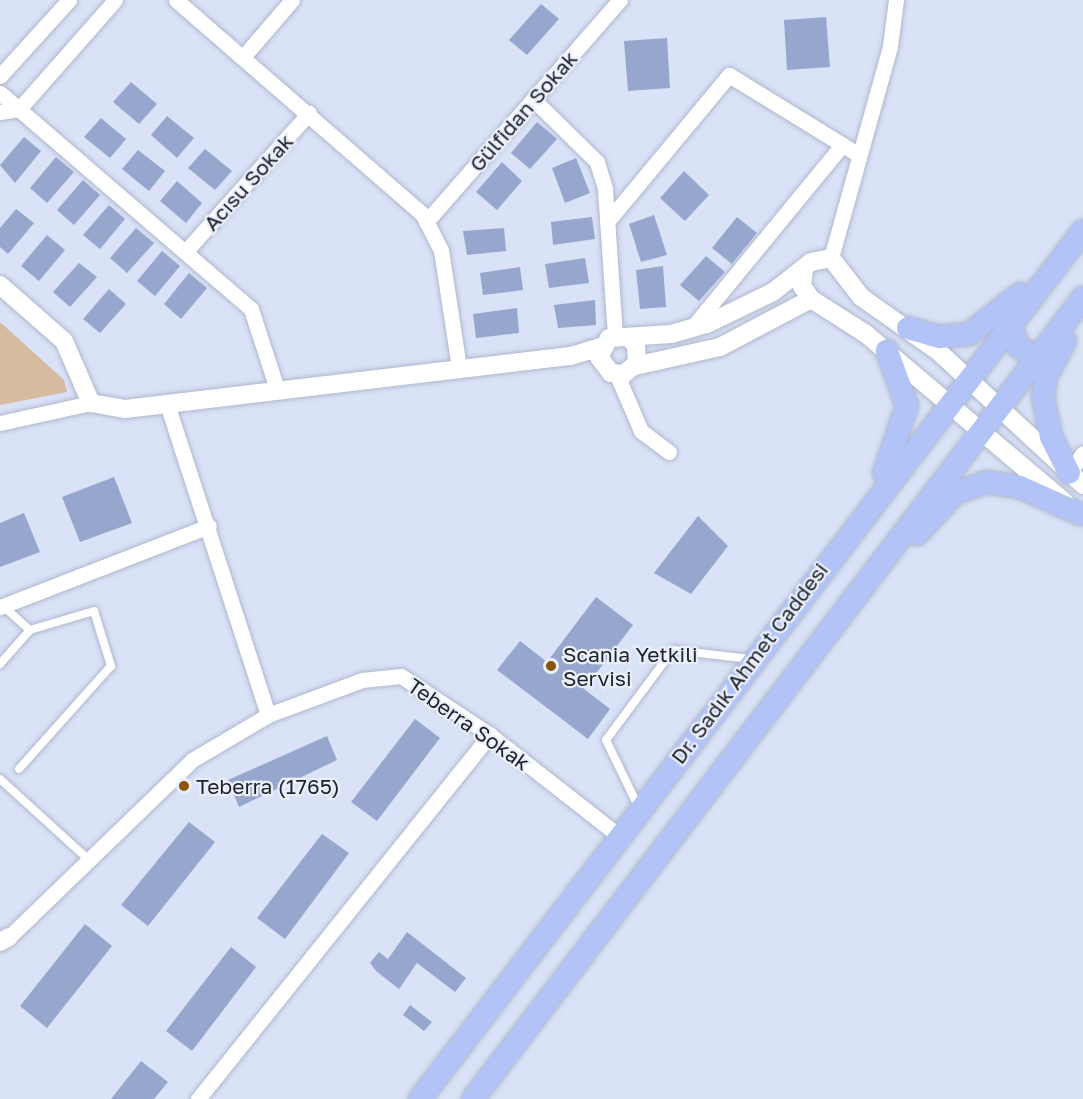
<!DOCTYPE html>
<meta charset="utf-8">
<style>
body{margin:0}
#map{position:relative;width:1083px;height:1099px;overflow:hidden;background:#d9e2f7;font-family:"Golos Text",sans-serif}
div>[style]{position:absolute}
.green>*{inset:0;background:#d6bba1}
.building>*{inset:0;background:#97a6cc}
.roads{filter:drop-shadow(0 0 2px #b0b8cc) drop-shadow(0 0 2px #b0b8cc)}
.service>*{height:8px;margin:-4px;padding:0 4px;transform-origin:4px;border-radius:4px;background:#fff}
.minor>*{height:15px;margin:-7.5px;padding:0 7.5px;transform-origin:7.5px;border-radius:7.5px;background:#fff}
.tertiary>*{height:18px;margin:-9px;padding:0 9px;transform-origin:9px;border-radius:9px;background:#fff}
.primary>*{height:22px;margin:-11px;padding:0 11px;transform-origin:11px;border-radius:11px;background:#b2c3f7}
.dots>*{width:16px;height:16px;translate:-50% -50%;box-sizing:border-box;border:3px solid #eaeffc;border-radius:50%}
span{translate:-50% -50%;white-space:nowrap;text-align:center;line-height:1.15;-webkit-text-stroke:4.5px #eaeffc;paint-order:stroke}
.street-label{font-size:21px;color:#1e2129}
.poi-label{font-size:21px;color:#1e2129}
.left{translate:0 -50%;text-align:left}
</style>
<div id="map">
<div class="green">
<i style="clip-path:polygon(0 322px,64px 380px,67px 392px,0 405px)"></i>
</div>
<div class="building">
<i style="clip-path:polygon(541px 4px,559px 19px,527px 55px,509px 40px)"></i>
<i style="clip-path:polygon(826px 17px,830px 67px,787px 70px,784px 20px)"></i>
<i style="clip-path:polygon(667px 38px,670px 88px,628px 91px,624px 41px)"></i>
<i style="clip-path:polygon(131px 82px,157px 104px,139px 124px,113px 102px)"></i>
<i style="clip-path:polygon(167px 116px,194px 138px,177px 158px,151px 135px)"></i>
<i style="clip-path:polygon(101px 118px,126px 139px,110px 158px,84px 137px)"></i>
<i style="clip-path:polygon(537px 122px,557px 139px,530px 169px,511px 153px)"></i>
<i style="clip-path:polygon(24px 137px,41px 151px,15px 183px,0 165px)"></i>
<i style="clip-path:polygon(205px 149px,232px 171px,215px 190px,188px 168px)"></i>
<i style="clip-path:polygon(138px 150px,165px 171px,149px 191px,122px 169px)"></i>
<i style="clip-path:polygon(56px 157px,74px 172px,47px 203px,30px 188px)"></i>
<i style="clip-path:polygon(576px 158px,590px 193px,565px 203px,552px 168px)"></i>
<i style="clip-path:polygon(502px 162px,522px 181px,497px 210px,476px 192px)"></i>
<i style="clip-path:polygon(684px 171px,709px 195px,685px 221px,660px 198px)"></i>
<i style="clip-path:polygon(83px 180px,100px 195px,74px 225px,57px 210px)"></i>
<i style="clip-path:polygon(177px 181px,202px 203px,186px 223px,160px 201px)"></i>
<i style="clip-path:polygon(109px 205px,125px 219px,100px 249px,83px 235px)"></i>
<i style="clip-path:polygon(16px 209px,34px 223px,8px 254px,0 247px,0 228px)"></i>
<i style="clip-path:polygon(654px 215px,667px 255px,641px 262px,629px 224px)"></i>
<i style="clip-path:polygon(592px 217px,595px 239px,553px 245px,551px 222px)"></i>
<i style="clip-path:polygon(737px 217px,757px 233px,732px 264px,712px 248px)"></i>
<i style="clip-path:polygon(136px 228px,154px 243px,127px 273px,110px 258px)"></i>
<i style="clip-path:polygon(504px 228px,506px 251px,467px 255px,463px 231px)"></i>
<i style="clip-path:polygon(47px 235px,65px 250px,39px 281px,21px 266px)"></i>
<i style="clip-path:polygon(162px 251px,180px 266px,155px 296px,137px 281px)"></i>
<i style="clip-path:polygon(706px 256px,725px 272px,699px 301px,680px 285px)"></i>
<i style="clip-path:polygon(585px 258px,589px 283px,549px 288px,545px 264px)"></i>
<i style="clip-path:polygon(79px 263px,97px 277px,70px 307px,53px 292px)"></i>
<i style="clip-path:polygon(663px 266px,666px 307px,640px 309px,636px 270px)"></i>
<i style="clip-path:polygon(520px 267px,523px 290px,483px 295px,480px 273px)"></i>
<i style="clip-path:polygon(189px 273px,207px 288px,181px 319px,164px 304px)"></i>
<i style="clip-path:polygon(109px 289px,126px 304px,100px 333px,83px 319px)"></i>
<i style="clip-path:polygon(595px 300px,596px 325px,558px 328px,554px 305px)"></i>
<i style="clip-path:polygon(517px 308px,519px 333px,476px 338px,473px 314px)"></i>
<i style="clip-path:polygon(114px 477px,132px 523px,80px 542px,62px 497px)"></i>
<i style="clip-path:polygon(24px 513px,40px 552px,0 567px,0 523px)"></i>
<i style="clip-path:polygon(698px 516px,728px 546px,691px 594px,654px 573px)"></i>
<i style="clip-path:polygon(596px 597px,633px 625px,584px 689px,610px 709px,588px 739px,497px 670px,520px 641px,547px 662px)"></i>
<i style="clip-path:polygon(415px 719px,440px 738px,377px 821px,351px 802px)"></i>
<i style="clip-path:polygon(327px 736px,337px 760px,239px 807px,228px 780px)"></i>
<i style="clip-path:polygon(189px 822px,215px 842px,148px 926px,121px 905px)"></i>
<i style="clip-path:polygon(322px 834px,349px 853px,285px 939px,257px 918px)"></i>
<i style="clip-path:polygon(85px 924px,112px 946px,47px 1028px,20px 1006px)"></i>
<i style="clip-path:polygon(407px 932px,466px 978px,455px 992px,417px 963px,399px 989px,376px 971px,370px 963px,379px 952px,388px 959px)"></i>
<i style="clip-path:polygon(231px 947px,256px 967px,192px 1051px,166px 1031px)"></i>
<i style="clip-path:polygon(410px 1005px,432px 1022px,424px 1031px,403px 1015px)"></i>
<i style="clip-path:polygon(141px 1061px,168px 1082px,154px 1099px,111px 1099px)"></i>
</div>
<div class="roads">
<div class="service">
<i style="left:2px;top:605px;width:38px;rotate:42deg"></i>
<i style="left:0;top:664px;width:45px;rotate:-48.6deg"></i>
<i style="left:30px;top:630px;width:67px;rotate:-16.5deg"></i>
<i style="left:94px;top:611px;width:58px;rotate:72.8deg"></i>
<i style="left:111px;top:666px;width:138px;rotate:131.8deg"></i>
<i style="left:0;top:779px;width:122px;rotate:42.3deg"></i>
<i style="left:638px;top:806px;width:73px;rotate:-115.9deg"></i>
<i style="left:606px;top:740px;width:112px;rotate:-53.3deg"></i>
<i style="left:673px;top:650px;width:78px;rotate:6.7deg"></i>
</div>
<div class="minor">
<i style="left:176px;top:0;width:327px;rotate:41deg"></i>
<i style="left:423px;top:215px;width:39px;rotate:63deg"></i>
<i style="left:441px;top:250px;width:119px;rotate:81.3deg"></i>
<i style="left:243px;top:57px;width:75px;rotate:-49.3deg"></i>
<i style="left:0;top:76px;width:103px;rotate:-47.8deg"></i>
<i style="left:0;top:93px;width:331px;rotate:40.7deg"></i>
<i style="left:251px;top:309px;width:84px;rotate:72deg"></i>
<i style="left:533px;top:99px;width:90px;rotate:44.5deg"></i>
<i style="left:597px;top:162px;width:28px;rotate:73deg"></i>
<i style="left:605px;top:189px;width:147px;rotate:86.1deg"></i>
<i style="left:0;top:112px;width:19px;rotate:-9deg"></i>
<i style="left:19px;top:109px;width:145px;rotate:-48.6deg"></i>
<i style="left:426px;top:222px;width:295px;rotate:-48.9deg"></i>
<i style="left:607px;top:222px;width:191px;rotate:-50.3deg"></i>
<i style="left:729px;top:75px;width:153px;rotate:31.6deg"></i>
<i style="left:186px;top:251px;width:185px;rotate:-48.3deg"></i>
<i style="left:831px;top:258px;width:220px;rotate:-74.4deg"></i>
<i style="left:890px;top:46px;width:46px;rotate:-82.6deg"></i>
<i style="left:691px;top:329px;width:238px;rotate:-50.6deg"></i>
<i style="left:617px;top:375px;width:61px;rotate:66.8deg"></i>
<i style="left:641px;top:431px;width:35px;rotate:37deg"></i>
<i style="left:168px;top:407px;width:324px;rotate:72deg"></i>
<i style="left:0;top:423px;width:93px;rotate:-12.4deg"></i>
<i style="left:1069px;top:473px;width:24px;rotate:-55deg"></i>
<i style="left:0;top:607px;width:224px;rotate:-21.2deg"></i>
<i style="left:9px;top:937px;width:255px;rotate:-44deg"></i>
<i style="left:192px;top:760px;width:88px;rotate:-30.6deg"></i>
<i style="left:268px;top:715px;width:100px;rotate:-20.4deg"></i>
<i style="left:362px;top:680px;width:39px;rotate:-6deg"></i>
<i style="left:401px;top:676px;width:107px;rotate:33.5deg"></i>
<i style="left:490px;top:735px;width:162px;rotate:38deg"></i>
<i style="left:198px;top:1099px;width:467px;rotate:-51.3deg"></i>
</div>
<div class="tertiary">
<i style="left:804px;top:270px;width:16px;rotate:97deg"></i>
<i style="left:802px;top:286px;width:16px;rotate:55deg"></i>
<i style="left:811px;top:299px;width:65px;rotate:32.5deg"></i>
<i style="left:866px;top:334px;width:260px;rotate:40.2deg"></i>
<i style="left:0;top:285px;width:85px;rotate:41.2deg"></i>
<i style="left:64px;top:341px;width:68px;rotate:66.5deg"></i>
<i style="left:91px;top:403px;width:35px;rotate:10deg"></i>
<i style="left:125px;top:409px;width:449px;rotate:-6.8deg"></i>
<i style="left:571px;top:356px;width:31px;rotate:-17deg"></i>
<i style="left:629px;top:338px;width:10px;rotate:45deg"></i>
<i style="left:636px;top:345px;width:18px;rotate:87deg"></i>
<i style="left:637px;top:363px;width:17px;rotate:140deg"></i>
<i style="left:624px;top:374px;width:13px;rotate:-176deg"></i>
<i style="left:611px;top:373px;width:20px;rotate:-127deg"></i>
<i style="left:599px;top:357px;width:21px;rotate:-62deg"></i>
<i style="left:609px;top:338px;width:62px;rotate:-3.7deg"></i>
<i style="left:671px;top:334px;width:37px;rotate:-16deg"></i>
<i style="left:707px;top:324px;width:73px;rotate:-25.9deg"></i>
<i style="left:773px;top:292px;width:48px;rotate:-38.3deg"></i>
<i style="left:811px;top:262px;width:20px;rotate:-11deg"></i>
<i style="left:831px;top:258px;width:49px;rotate:52.4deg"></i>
<i style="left:861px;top:297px;width:95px;rotate:35.2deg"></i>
<i style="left:939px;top:352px;width:196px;rotate:42.7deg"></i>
<i style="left:635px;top:366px;width:87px;rotate:-12.6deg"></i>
<i style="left:720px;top:347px;width:103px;rotate:-27.8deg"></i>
<i style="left:0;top:942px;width:10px;rotate:-29deg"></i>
</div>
<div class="primary">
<i style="left:1010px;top:325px;width:24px;rotate:68deg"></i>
<i style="left:1019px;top:347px;width:20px;rotate:33deg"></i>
<i style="left:908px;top:328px;width:33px;rotate:16deg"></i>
<i style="left:940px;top:337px;width:29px;rotate:-6deg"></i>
<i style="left:969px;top:334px;width:65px;rotate:-38.1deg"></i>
<i style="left:1065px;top:341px;width:40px;rotate:118deg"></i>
<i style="left:1046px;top:376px;width:21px;rotate:98deg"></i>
<i style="left:1043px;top:397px;width:41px;rotate:78.7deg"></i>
<i style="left:1051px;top:437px;width:40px;rotate:63.4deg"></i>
<i style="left:884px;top:473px;width:71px;rotate:-71.1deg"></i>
<i style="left:907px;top:406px;width:59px;rotate:-110deg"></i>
<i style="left:917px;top:534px;width:56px;rotate:-47.2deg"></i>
<i style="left:955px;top:493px;width:34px;rotate:-19deg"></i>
<i style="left:987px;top:482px;width:33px;rotate:9deg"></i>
<i style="left:1020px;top:487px;width:66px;rotate:24.2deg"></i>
<i style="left:420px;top:1099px;width:1092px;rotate:-52.63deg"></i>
<i style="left:473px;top:1099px;width:1007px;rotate:-52.71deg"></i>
</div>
</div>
<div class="dots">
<i style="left:551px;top:666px;background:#8c5608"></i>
<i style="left:184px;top:786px;background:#8c5608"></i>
</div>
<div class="street-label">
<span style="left:523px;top:111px;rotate:-49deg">Gülfidan Sokak</span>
<span style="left:248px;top:182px;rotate:-48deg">Acısu Sokak</span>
<span style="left:749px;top:663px;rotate:-53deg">Dr. Sadık Ahmet Caddesi</span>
<span style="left:469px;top:724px;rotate:35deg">Teberra Sokak</span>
</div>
<div class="poi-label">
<span class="left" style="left:563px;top:666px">Scania Yetkili<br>Servisi</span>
<span class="left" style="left:196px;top:786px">Teberra (1765)</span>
</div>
</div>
